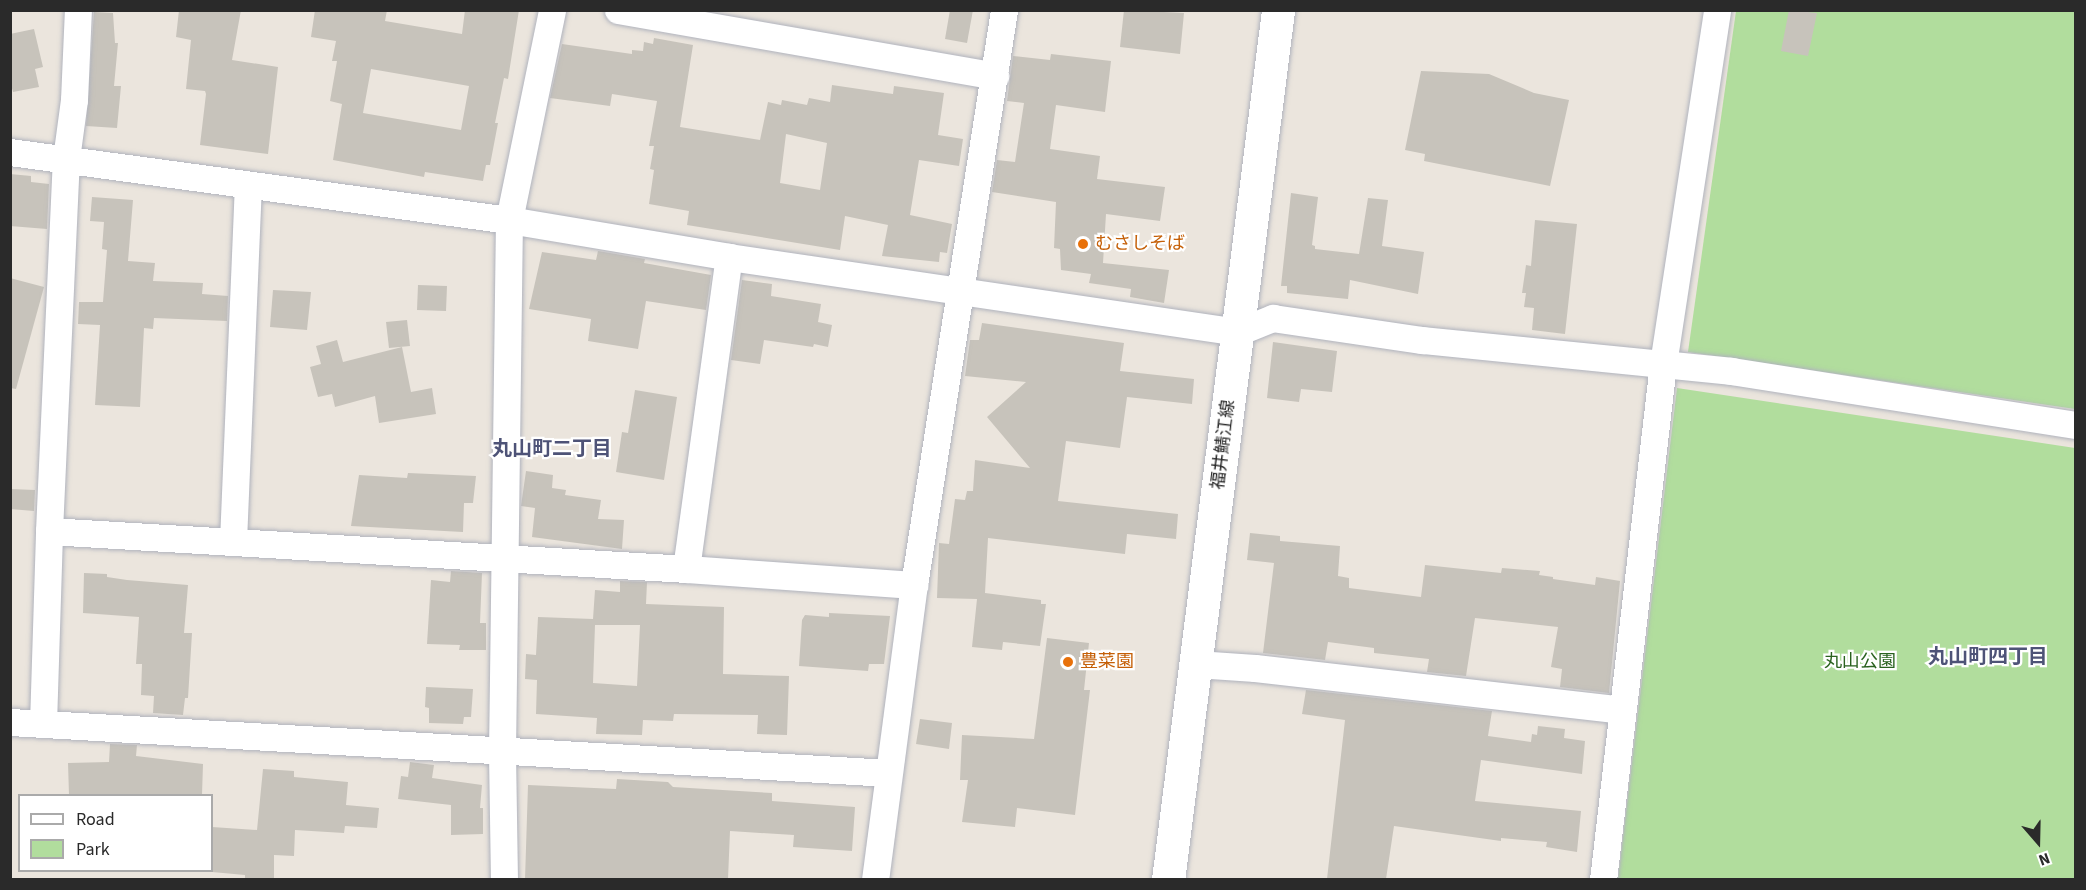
<!DOCTYPE html>
<meta charset="utf-8">
<style>
body{margin:0}
#map{position:relative;width:2086px;height:890px;overflow:hidden;background:#ebe5dd;font-family:"Source Sans 3","Noto Sans JP",sans-serif}
div>[style]{position:absolute}
.green>*{inset:0;background:#b1dd9d}
.building>*{inset:0;background:#c7c3bb}
.roads{filter:drop-shadow(0 0 2px #b0b3bd) drop-shadow(0 0 2px #b0b3bd)}
.street>*{height:27px;margin:-13.5px;padding:0 13.5px;transform-origin:13.5px;border-radius:13.5px;background:#fff}
.secondary>*{height:33px;margin:-16.5px;padding:0 16.5px;transform-origin:16.5px;border-radius:16.5px;background:#fff}
.dots>*{width:16px;height:16px;translate:-50% -50%;box-sizing:border-box;border:3px solid #fff;border-radius:50%}
span{translate:-50% -50%;white-space:nowrap;text-align:center;line-height:1.15;-webkit-text-stroke:4.5px #fff;paint-order:stroke}
.food-label{font-size:18px;color:#c56008}
.left{translate:0 -50%;text-align:left}
.street-label{font-size:18px;color:#2a2a2a}
.park-label{font-size:18px;color:#2a621f}
.neighbourhood-label{font-size:20px;color:#4e5377;font-weight:700}
.frame{position:absolute;inset:0;border:12px solid #2a2a2a;pointer-events:none}
.legend{position:absolute;left:18px;top:794px;width:195px;height:78px;box-sizing:border-box;background:#fff;border:2px solid #aaa;margin:0;padding:8px 10px;list-style:none;font-size:18px;color:#2a2a2a}
.legend li{display:flex;align-items:center;gap:12px;height:30px}
.legend b{width:30px;border:2px solid #aaa}
.north{position:absolute;left:2008px;top:812px;width:60px;height:60px;-webkit-text-stroke:4px #fff;paint-order:stroke;rotate:160deg;font-size:16px;font-weight:700;line-height:24px;text-align:center;color:#2a2a2a}
.north::after{content:'';display:block;margin:auto;width:21px;height:27px;background:#2a2a2a;clip-path:polygon(50% 0,100% 100%,50% 72%,0 100%)}
</style>
<div id="map">
<div class="green">
<i style="clip-path:polygon(1736px 11px,2075px 11px,2075px 409px,1688px 352px)"></i>
<i style="clip-path:polygon(1677px 388px,2075px 448px,2075px 879px,1618px 879px)"></i>
</div>
<div class="building">
<i style="clip-path:polygon(179px 10px,241px 10px,232px 60px,278px 67px,268px 154px,200px 145px,206px 94px,205px 91px,186px 89px,191px 40px,176px 37px)"></i>
<i style="clip-path:polygon(evenodd,315px 10px,387px 10px,385px 21px,462px 34px,465px 10px,519px 10px,508px 79px,504px 78px,495px 123px,498px 123px,490px 165px,486px 165px,483px 181px,425px 172px,424px 177px,333px 160px,342px 104px,330px 101px,337px 61px,332px 61px,336px 41px,311px 37px,315px 10px,371px 69px,469px 86px,461px 130px,363px 113px,371px 69px)"></i>
<i style="clip-path:polygon(950px 10px,973px 10px,967px 43px,945px 39px)"></i>
<i style="clip-path:polygon(1124px 10px,1184px 13px,1180px 54px,1120px 47px)"></i>
<i style="clip-path:polygon(1789px 10px,1817px 13px,1808px 56px,1781px 51px)"></i>
<i style="clip-path:polygon(94px 12px,113px 13px,115px 43px,118px 43px,114px 86px,121px 86px,117px 128px,86px 126px)"></i>
<i style="clip-path:polygon(34px 29px,43px 67px,35px 69px,39px 87px,13px 92px,10px 81px,10px 34px)"></i>
<i style="clip-path:polygon(evenodd,654px 38px,693px 45px,680px 127px,760px 140px,768px 102px,781px 105px,782px 100px,807px 105px,809px 98px,830px 102px,832px 85px,893px 94px,894px 86px,944px 93px,938px 135px,963px 139px,959px 166px,919px 160px,910px 215px,952px 224px,947px 253px,940px 252px,939px 262px,882px 256px,888px 225px,845px 216px,840px 250px,687px 225px,689px 211px,649px 204px,654px 170px,650px 169px,654px 146px,649px 146px,657px 101px,612px 94px,610px 106px,550px 98px,562px 44px,632px 54px,632px 50px,643px 51px,644px 42px,653px 44px,654px 38px,786px 134px,827px 143px,820px 190px,780px 183px,786px 134px)"></i>
<i style="clip-path:polygon(1051px 54px,1111px 61px,1105px 112px,1056px 105px,1050px 149px,1100px 156px,1097px 179px,1165px 187px,1160px 221px,1106px 214px,1103px 263px,1169px 270px,1164px 303px,1130px 297px,1131px 289px,1089px 283px,1091px 274px,1061px 270px,1060px 249px,1054px 248px,1056px 202px,992px 192px,997px 160px,1015px 162px,1024px 103px,1007px 101px,1013px 56px,1050px 60px)"></i>
<i style="clip-path:polygon(1421px 71px,1489px 74px,1534px 93px,1569px 100px,1550px 186px,1424px 161px,1425px 154px,1405px 150px)"></i>
<i style="clip-path:polygon(10px 174px,31px 176px,31px 182px,49px 184px,47px 229px,10px 226px)"></i>
<i style="clip-path:polygon(1291px 193px,1318px 197px,1312px 245px,1315px 246px,1315px 249px,1359px 254px,1368px 198px,1388px 200px,1382px 246px,1424px 252px,1418px 294px,1350px 280px,1348px 299px,1287px 293px,1287px 286px,1281px 286px)"></i>
<i style="clip-path:polygon(92px 197px,133px 200px,128px 261px,155px 263px,153px 281px,203px 283px,202px 294px,228px 296px,227px 321px,154px 318px,153px 329px,144px 328px,140px 407px,95px 405px,100px 325px,78px 324px,79px 302px,103px 302px,107px 250px,102px 249px,104px 222px,90px 221px)"></i>
<i style="clip-path:polygon(1535px 220px,1577px 224px,1565px 334px,1532px 330px,1534px 308px,1524px 307px,1526px 293px,1522px 293px,1526px 265px,1531px 266px)"></i>
<i style="clip-path:polygon(598px 251px,645px 259px,644px 263px,711px 275px,706px 310px,646px 301px,638px 349px,588px 341px,591px 319px,529px 309px,542px 252px,596px 260px)"></i>
<i style="clip-path:polygon(10px 278px,44px 287px,16px 389px,10px 388px)"></i>
<i style="clip-path:polygon(742px 280px,772px 284px,771px 296px,821px 304px,818px 322px,832px 325px,828px 347px,814px 344px,813px 347px,764px 340px,760px 364px,731px 360px)"></i>
<i style="clip-path:polygon(418px 285px,447px 286px,446px 311px,417px 310px)"></i>
<i style="clip-path:polygon(273px 290px,311px 292px,307px 330px,270px 327px)"></i>
<i style="clip-path:polygon(407px 320px,410px 346px,389px 348px,386px 322px)"></i>
<i style="clip-path:polygon(982px 323px,1124px 343px,1120px 371px,1194px 379px,1192px 404px,1127px 397px,1120px 448px,1066px 441px,1058px 501px,1178px 514px,1176px 539px,1127px 534px,1125px 554px,988px 538px,985px 593px,1041px 600px,1041px 604px,1046px 604px,1040px 646px,1003px 642px,1002px 650px,972px 647px,977px 599px,937px 598px,939px 543px,949px 544px,955px 499px,965px 500px,967px 491px,973px 491px,975px 460px,1030px 468px,987px 417px,1026px 382px,965px 376px,970px 340px,979px 340px)"></i>
<i style="clip-path:polygon(337px 340px,343px 362px,402px 347px,411px 392px,432px 388px,436px 414px,379px 423px,375px 396px,335px 407px,332px 394px,318px 397px,310px 367px,321px 364px,316px 346px)"></i>
<i style="clip-path:polygon(1273px 342px,1337px 351px,1332px 392px,1301px 389px,1299px 402px,1267px 398px)"></i>
<i style="clip-path:polygon(635px 390px,677px 397px,664px 480px,616px 472px,622px 432px,628px 433px)"></i>
<i style="clip-path:polygon(526px 471px,553px 475px,552px 488px,566px 490px,565px 495px,601px 500px,598px 519px,624px 520px,622px 549px,532px 537px,535px 508px,521px 506px)"></i>
<i style="clip-path:polygon(408px 473px,476px 476px,473px 503px,464px 503px,463px 532px,351px 526px,359px 475px,407px 478px)"></i>
<i style="clip-path:polygon(10px 489px,35px 490px,34px 511px,10px 509px)"></i>
<i style="clip-path:polygon(1250px 533px,1280px 536px,1280px 541px,1340px 546px,1338px 576px,1349px 578px,1349px 588px,1421px 597px,1425px 565px,1501px 573px,1502px 568px,1540px 571px,1539px 575px,1553px 577px,1553px 579px,1595px 585px,1596px 577px,1620px 581px,1609px 693px,1560px 687px,1562px 669px,1551px 667px,1558px 627px,1475px 618px,1466px 676px,1427px 672px,1429px 659px,1374px 653px,1374px 648px,1328px 642px,1325px 660px,1263px 653px,1274px 563px,1247px 560px)"></i>
<i style="clip-path:polygon(451px 571px,482px 573px,480px 623px,486px 623px,486px 650px,459px 650px,460px 645px,427px 644px,431px 580px,450px 582px)"></i>
<i style="clip-path:polygon(84px 573px,107px 574px,107px 577px,127px 580px,188px 585px,184px 633px,192px 633px,188px 698px,185px 698px,183px 715px,153px 713px,154px 696px,141px 695px,142px 664px,136px 664px,139px 617px,83px 613px)"></i>
<i style="clip-path:polygon(evenodd,620px 581px,647px 582px,646px 604px,724px 607px,723px 674px,789px 676px,787px 735px,757px 734px,758px 715px,674px 714px,673px 721px,643px 720px,642px 735px,596px 734px,597px 718px,536px 714px,537px 680px,525px 679px,526px 654px,536px 655px,538px 617px,593px 619px,595px 590px,620px 592px,620px 581px,595px 625px,640px 625px,637px 686px,593px 683px,595px 625px)"></i>
<i style="clip-path:polygon(829px 613px,890px 616px,884px 664px,869px 664px,868px 671px,799px 666px,802px 620px,805px 615px,829px 617px)"></i>
<i style="clip-path:polygon(1047px 638px,1089px 643px,1084px 690px,1090px 690px,1075px 815px,1017px 808px,1015px 827px,962px 822px,968px 780px,960px 780px,962px 735px,1034px 739px)"></i>
<i style="clip-path:polygon(426px 687px,473px 689px,471px 717px,464px 717px,463px 724px,429px 723px,429px 708px,425px 707px)"></i>
<i style="clip-path:polygon(1306px 690px,1492px 711px,1488px 736px,1531px 742px,1532px 734px,1537px 735px,1538px 726px,1565px 729px,1564px 738px,1585px 741px,1582px 774px,1481px 760px,1475px 801px,1581px 811px,1577px 852px,1546px 847px,1547px 842px,1501px 838px,1501px 841px,1394px 826px,1386px 879px,1327px 879px,1345px 720px,1302px 714px)"></i>
<i style="clip-path:polygon(920px 719px,952px 723px,949px 749px,916px 744px)"></i>
<i style="clip-path:polygon(110px 744px,137px 745px,136px 756px,203px 764px,202px 795px,69px 795px,68px 763px,109px 762px)"></i>
<i style="clip-path:polygon(410px 762px,434px 765px,432px 778px,482px 785px,480px 808px,483px 808px,483px 834px,451px 835px,451px 805px,398px 799px,401px 776px,408px 777px)"></i>
<i style="clip-path:polygon(263px 769px,294px 771px,294px 777px,348px 782px,346px 805px,379px 808px,377px 828px,345px 826px,344px 833px,295px 830px,294px 856px,274px 855px,274px 879px,245px 879px,245px 875px,212px 872px,212px 827px,257px 830px)"></i>
<i style="clip-path:polygon(617px 779px,668px 782px,673px 787px,772px 793px,772px 801px,855px 807px,852px 851px,793px 847px,794px 835px,730px 831px,728px 879px,525px 879px,528px 785px,616px 789px)"></i>
</div>
<div class="roads">
<div class="street">
<i style="left:618px;top:10px;width:383px;rotate:9.9deg"></i>
<i style="left:10px;top:152px;width:504px;rotate:7.76deg"></i>
<i style="left:509px;top:220px;width:223px;rotate:9.5deg"></i>
<i style="left:729px;top:257px;width:514px;rotate:8.38deg"></i>
<i style="left:1238px;top:332px;width:38px;rotate:-22deg"></i>
<i style="left:1273px;top:318px;width:151px;rotate:8.4deg"></i>
<i style="left:1422px;top:340px;width:311px;rotate:5.7deg"></i>
<i style="left:1731px;top:371px;width:349px;rotate:8.9deg"></i>
<i style="left:49px;top:531px;width:638px;rotate:3.41deg"></i>
<i style="left:686px;top:569px;width:229px;rotate:4deg"></i>
<i style="left:233px;top:541px;width:355px;rotate:-87.6deg"></i>
<i style="left:686px;top:569px;width:315px;rotate:-82.2deg"></i>
<i style="left:1196px;top:664px;width:59px;rotate:3.9deg"></i>
<i style="left:1255px;top:668px;width:369px;rotate:6.5deg"></i>
<i style="left:10px;top:722px;width:880px;rotate:3.32deg"></i>
<i style="left:43px;top:724px;width:193px;rotate:-88.2deg"></i>
<i style="left:49px;top:531px;width:372px;rotate:-87.4deg"></i>
<i style="left:66px;top:159px;width:60px;rotate:-82.3deg"></i>
<i style="left:74px;top:100px;width:90px;rotate:-87.5deg"></i>
<i style="left:504px;top:880px;width:127px;rotate:-90.9deg"></i>
<i style="left:502px;top:753px;width:533px;rotate:-89.25deg"></i>
<i style="left:509px;top:220px;width:214px;rotate:-78.4deg"></i>
<i style="left:875px;top:880px;width:298px;rotate:-82.5deg"></i>
<i style="left:914px;top:585px;width:582px;rotate:-81.1deg"></i>
<i style="left:1603px;top:880px;width:519px;rotate:-83.37deg"></i>
<i style="left:1663px;top:364px;width:358px;rotate:-81.3deg"></i>
</div>
<div class="secondary">
<i style="left:1168px;top:880px;width:877px;rotate:-82.79deg"></i>
</div>
</div>
<div class="dots">
<i style="left:1083px;top:244px;background:#e8710a"></i>
<i style="left:1068px;top:662px;background:#e8710a"></i>
</div>
<div class="food-label">
<span class="left" style="left:1095px;top:244px">むさしそば</span>
<span class="left" style="left:1080px;top:662px">豊菜園</span>
</div>
<div class="street-label">
<span style="left:1224px;top:445px;rotate:-83deg">福井鯖江線</span>
</div>
<div class="park-label">
<span style="left:1860px;top:662px">丸山公園</span>
</div>
<div class="neighbourhood-label">
<span style="left:552px;top:449px">丸山町二丁目</span>
<span style="left:1988px;top:657px">丸山町四丁目</span>
</div>
<div class="frame"></div>
<ul class="legend">
<li><b style="height:8px;background:#fff"></b>Road</li>
<li><b style="height:16px;background:#b1dd9d"></b>Park</li>
</ul>
<div class="north">N</div>
</div>
